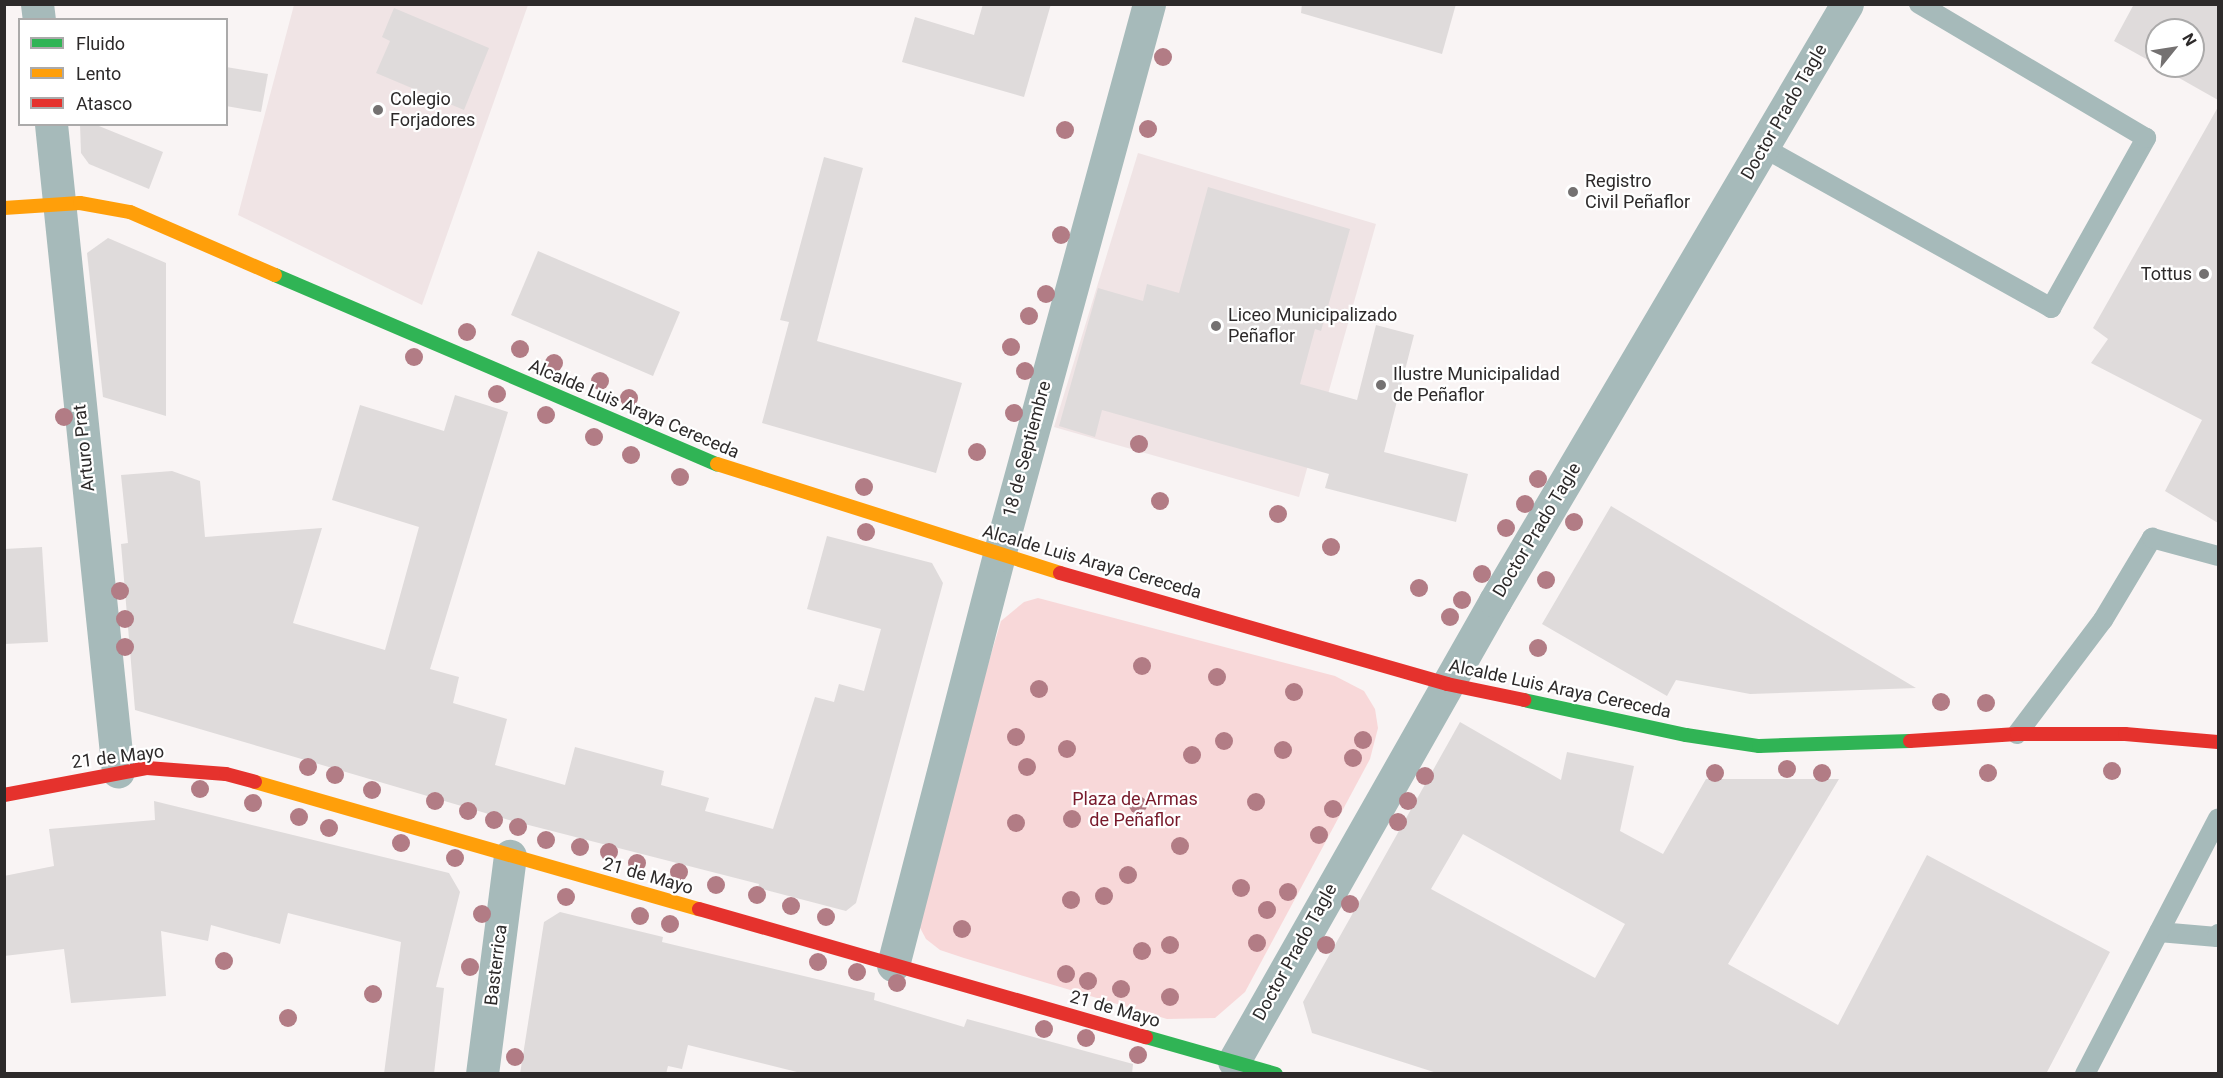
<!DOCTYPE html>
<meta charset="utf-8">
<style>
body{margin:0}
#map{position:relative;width:2223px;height:1078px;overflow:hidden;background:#f9f4f4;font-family:Roboto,sans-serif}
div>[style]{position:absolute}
.built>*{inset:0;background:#f0e4e5}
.green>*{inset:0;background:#f8d8d9}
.building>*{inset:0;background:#dfdbdb}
.lane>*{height:20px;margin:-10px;padding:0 10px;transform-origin:10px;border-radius:10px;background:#a6baba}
.street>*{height:33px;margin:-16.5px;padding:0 16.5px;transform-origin:16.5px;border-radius:16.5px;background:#a6baba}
.fast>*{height:14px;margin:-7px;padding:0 7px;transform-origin:7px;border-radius:7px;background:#30b455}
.slow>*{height:14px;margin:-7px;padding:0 7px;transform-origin:7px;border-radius:7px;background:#ff9f0a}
.jam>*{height:14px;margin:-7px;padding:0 7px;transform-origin:7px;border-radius:7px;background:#e5322d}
.trees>*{width:18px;height:18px;margin:-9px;border-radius:50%;background:#b27c85}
.dots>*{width:16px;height:16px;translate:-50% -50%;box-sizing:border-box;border:3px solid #fff;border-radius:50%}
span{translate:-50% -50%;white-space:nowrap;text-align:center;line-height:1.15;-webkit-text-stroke:4.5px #fff;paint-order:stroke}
.poi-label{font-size:18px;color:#2d2a2a}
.left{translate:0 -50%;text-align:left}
.right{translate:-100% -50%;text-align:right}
.street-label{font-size:18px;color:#2d2a2a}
.park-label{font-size:18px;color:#781a2b}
.frame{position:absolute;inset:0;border:6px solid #2d2a2a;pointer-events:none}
.legend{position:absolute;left:18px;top:18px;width:210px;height:108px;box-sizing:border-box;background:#fff;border:2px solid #abaaaa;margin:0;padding:8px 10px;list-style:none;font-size:18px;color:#2d2a2a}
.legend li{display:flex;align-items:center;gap:12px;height:30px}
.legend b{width:30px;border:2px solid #abaaaa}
.north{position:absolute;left:2145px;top:18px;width:60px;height:60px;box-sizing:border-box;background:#fff;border:2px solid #abaaaa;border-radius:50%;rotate:60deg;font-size:16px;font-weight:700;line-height:24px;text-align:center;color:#2d2a2a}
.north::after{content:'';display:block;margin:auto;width:21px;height:27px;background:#747171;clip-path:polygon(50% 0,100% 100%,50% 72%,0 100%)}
</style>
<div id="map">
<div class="built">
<i style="clip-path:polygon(294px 5px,528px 5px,422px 305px,238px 215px)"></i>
<i style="clip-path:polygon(1138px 153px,1376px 224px,1299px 497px,1054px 427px)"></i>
</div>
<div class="green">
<i style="clip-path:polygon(1038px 598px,1335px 676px,1364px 691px,1375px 709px,1378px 728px,1370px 759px,1245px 992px,1215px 1018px,1167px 1019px,964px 958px,940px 950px,926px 939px,918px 924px,919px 894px,1001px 621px,1024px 602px)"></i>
</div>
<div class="building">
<i style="clip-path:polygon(983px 4px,1051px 4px,1024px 97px,902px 62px,915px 17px,974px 35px)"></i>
<i style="clip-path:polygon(1302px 4px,1456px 4px,1442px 54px,1301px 13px)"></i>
<i style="clip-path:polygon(2134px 4px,2218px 4px,2218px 100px,2158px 66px,2193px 66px,2193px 30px,2157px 30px,2157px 65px,2114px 41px)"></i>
<i style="clip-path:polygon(394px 8px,489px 48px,464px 110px,376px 73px,390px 41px,382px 37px)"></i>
<i style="clip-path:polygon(226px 67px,268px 74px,261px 112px,226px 106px)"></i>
<i style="clip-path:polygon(2218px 107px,2218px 523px,2165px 491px,2202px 420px,2091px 363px,2108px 339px,2093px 328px)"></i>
<i style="clip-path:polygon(80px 124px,94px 124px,163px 152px,149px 189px,89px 164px,81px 153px)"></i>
<i style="clip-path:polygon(824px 157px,863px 168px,817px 341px,962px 383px,936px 473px,762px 423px,789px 322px,780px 320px)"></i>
<i style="clip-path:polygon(1208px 187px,1350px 229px,1321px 331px,1315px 329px,1300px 384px,1357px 400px,1376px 325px,1414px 335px,1384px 452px,1468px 474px,1456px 522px,1325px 488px,1329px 474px,1102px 410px,1095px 437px,1059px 426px,1098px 288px,1143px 301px,1147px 284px,1179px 293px)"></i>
<i style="clip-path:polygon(108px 238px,166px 263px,166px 416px,103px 397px,87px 253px)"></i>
<i style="clip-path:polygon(538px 251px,680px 312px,653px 376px,511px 315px)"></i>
<i style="clip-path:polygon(455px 395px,508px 412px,430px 669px,459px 677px,453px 703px,507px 719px,495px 765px,565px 785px,575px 747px,664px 771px,661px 785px,709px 798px,705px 811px,773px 829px,815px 697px,834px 702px,839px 684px,864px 691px,881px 629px,807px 609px,827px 536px,932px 563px,943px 583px,856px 903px,846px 911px,758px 888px,759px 884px,509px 820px,135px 710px,121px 544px,128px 543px,121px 475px,172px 471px,200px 481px,205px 537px,322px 528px,293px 623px,385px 650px,419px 527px,332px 500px,360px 405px,444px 431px)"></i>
<i style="clip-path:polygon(1611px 506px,1916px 688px,1750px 694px,1676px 680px,1667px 696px,1542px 624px)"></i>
<i style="clip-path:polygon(42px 547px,48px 642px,4px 644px,4px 549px)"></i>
<i style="clip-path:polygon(evenodd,1460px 722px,1561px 780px,1567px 752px,1634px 766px,1620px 831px,1663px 854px,1706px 779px,1839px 779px,1728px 964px,1838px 1025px,1927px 855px,2110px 952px,2046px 1074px,1440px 1074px,1312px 1033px,1303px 1002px,1460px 722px,1463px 834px,1625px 924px,1595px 978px,1431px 889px,1463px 834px)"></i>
<i style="clip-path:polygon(154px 801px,449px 873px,460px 892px,436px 987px,444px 988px,434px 1074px,384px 1074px,401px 942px,288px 913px,280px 944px,211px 925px,208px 941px,161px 931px,166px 996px,71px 1003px,64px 949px,4px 956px,4px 876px,54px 866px,49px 829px,155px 820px)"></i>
<i style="clip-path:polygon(560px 912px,663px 937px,662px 942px,875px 993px,874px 1000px,964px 1027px,967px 1019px,1133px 1064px,1132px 1074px,805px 1074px,688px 1045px,682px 1069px,668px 1066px,666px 1074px,520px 1074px,544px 922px)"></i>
</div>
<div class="lane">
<i style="left:1764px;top:148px;width:329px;rotate:29.1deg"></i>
<i style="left:2051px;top:308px;width:195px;rotate:-60.8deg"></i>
<i style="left:2146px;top:138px;width:264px;rotate:-149.4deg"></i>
<i style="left:2017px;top:734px;width:143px;rotate:-53deg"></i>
<i style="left:2103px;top:620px;width:96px;rotate:-59.1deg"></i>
<i style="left:2152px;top:538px;width:68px;rotate:15.3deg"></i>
<i style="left:2159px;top:932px;width:58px;rotate:4.9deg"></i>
<i style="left:2217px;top:937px;width:3px;rotate:-72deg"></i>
<i style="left:2085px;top:1074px;width:288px;rotate:-62.5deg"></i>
</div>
<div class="street">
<i style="left:37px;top:4px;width:16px;rotate:83deg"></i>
<i style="left:51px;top:124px;width:651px;rotate:84.1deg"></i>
<i style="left:893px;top:965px;width:423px;rotate:-75.5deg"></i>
<i style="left:999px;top:555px;width:571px;rotate:-74.77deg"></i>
<i style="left:1234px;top:1061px;width:529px;rotate:-60.43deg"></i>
<i style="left:1495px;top:601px;width:693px;rotate:-59.48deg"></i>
<i style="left:482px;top:1074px;width:220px;rotate:-82.7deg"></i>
</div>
<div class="fast">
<i style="left:275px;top:275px;width:481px;rotate:23.2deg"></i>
<i style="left:1524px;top:700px;width:166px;rotate:12.2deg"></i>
<i style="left:1686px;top:735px;width:74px;rotate:8.6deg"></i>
<i style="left:1759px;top:746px;width:151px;rotate:-1.9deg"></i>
<i style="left:1146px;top:1037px;width:135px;rotate:15.9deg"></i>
</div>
<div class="slow">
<i style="left:4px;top:208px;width:76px;rotate:-3.8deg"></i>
<i style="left:80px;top:203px;width:51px;rotate:10.2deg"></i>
<i style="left:130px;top:212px;width:158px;rotate:23.5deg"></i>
<i style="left:717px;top:464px;width:360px;rotate:17.6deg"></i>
<i style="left:255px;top:782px;width:462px;rotate:16deg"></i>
</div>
<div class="jam">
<i style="left:1060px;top:573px;width:403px;rotate:16deg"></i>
<i style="left:1447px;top:684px;width:79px;rotate:11.7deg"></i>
<i style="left:1910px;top:741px;width:107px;rotate:-3.7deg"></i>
<i style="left:2017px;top:734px;width:108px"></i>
<i style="left:2125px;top:734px;width:93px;rotate:4.9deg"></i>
<i style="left:4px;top:795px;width:146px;rotate:-10.7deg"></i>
<i style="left:147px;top:768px;width:79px;rotate:4.3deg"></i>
<i style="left:226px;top:774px;width:30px;rotate:15deg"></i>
<i style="left:699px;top:909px;width:465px;rotate:16deg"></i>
</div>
<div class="trees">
<i style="left:1163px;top:57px"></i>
<i style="left:1148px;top:129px"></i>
<i style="left:1065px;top:130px"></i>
<i style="left:1061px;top:235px"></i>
<i style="left:1046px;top:294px"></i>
<i style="left:1029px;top:316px"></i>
<i style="left:467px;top:332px"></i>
<i style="left:1011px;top:347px"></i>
<i style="left:520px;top:349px"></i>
<i style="left:414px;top:357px"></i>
<i style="left:554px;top:363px"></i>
<i style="left:1025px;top:371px"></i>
<i style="left:600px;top:381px"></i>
<i style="left:497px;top:394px"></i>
<i style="left:629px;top:398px"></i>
<i style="left:1014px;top:413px"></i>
<i style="left:546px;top:415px"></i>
<i style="left:64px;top:417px"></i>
<i style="left:594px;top:437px"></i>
<i style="left:1139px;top:444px"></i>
<i style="left:977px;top:452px"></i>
<i style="left:631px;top:455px"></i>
<i style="left:680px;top:477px"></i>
<i style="left:1538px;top:479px"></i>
<i style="left:864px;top:487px"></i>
<i style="left:1160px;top:501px"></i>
<i style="left:1525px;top:504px"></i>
<i style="left:1278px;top:514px"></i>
<i style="left:1574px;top:522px"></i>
<i style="left:1506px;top:528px"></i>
<i style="left:866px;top:532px"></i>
<i style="left:1331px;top:547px"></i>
<i style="left:1482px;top:574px"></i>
<i style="left:1546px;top:580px"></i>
<i style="left:1419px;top:588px"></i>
<i style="left:120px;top:591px"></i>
<i style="left:1462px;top:600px"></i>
<i style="left:1450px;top:617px"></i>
<i style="left:125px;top:619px"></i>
<i style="left:125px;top:647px"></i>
<i style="left:1538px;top:648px"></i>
<i style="left:1142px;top:666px"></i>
<i style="left:1217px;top:677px"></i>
<i style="left:1039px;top:689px"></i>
<i style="left:1294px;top:692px"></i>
<i style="left:1941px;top:702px"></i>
<i style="left:1986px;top:703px"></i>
<i style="left:1016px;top:737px"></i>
<i style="left:1363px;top:740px"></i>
<i style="left:1224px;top:741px"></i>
<i style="left:1067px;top:749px"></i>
<i style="left:1283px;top:750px"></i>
<i style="left:1192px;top:755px"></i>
<i style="left:1353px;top:758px"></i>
<i style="left:308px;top:767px"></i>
<i style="left:1027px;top:767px"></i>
<i style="left:1787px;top:769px"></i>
<i style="left:2112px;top:771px"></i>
<i style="left:1715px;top:773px"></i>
<i style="left:1822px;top:773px"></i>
<i style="left:1988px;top:773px"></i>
<i style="left:335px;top:775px"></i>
<i style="left:1425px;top:776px"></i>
<i style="left:200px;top:789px"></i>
<i style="left:372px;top:790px"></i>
<i style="left:435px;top:801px"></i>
<i style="left:1408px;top:801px"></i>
<i style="left:1256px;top:802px"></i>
<i style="left:253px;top:803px"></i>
<i style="left:1138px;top:805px"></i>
<i style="left:1333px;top:809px"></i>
<i style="left:468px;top:811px"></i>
<i style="left:299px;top:817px"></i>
<i style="left:1072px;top:819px"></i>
<i style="left:494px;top:820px"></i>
<i style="left:1398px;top:822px"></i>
<i style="left:1016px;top:823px"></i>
<i style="left:518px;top:827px"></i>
<i style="left:329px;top:828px"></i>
<i style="left:1319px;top:835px"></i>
<i style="left:546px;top:840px"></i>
<i style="left:401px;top:843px"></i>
<i style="left:1180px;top:846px"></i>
<i style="left:580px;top:847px"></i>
<i style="left:609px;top:852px"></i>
<i style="left:455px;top:858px"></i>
<i style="left:637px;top:863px"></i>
<i style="left:679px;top:872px"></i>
<i style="left:1128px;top:875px"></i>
<i style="left:716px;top:885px"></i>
<i style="left:1241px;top:888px"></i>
<i style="left:1288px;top:892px"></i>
<i style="left:757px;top:895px"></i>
<i style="left:1104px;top:896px"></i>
<i style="left:566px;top:897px"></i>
<i style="left:1071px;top:900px"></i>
<i style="left:1350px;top:904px"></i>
<i style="left:791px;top:906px"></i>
<i style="left:1267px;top:910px"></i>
<i style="left:482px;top:914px"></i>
<i style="left:640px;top:916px"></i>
<i style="left:826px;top:917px"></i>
<i style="left:670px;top:924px"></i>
<i style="left:962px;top:929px"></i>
<i style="left:1257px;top:943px"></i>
<i style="left:1170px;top:945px"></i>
<i style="left:1326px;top:945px"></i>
<i style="left:1142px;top:951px"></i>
<i style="left:224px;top:961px"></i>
<i style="left:818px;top:962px"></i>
<i style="left:470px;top:967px"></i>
<i style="left:857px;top:972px"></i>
<i style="left:1066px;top:974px"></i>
<i style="left:1088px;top:981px"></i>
<i style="left:897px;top:983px"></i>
<i style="left:1121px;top:989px"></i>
<i style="left:373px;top:994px"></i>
<i style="left:1170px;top:997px"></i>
<i style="left:288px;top:1018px"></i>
<i style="left:1044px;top:1029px"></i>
<i style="left:1086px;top:1038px"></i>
<i style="left:1138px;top:1055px"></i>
<i style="left:515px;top:1057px"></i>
</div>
<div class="dots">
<i style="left:378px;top:110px;background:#747171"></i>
<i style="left:1573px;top:192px;background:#747171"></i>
<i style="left:2204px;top:274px;background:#747171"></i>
<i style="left:1216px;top:326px;background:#747171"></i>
<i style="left:1381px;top:385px;background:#747171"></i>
</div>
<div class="poi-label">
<span class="left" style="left:390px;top:110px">Colegio<br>Forjadores</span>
<span class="left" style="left:1585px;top:192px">Registro<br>Civil Peñaflor</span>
<span class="right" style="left:2192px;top:274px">Tottus</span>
<span class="left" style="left:1228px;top:326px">Liceo Municipalizado<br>Peñaflor</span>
<span class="left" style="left:1393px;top:385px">Ilustre Municipalidad<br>de Peñaflor</span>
</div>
<div class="street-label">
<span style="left:1784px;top:112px;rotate:-60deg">Doctor Prado Tagle</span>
<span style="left:634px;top:409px;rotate:23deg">Alcalde Luis Araya Cereceda</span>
<span style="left:84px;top:448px;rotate:-96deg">Arturo Prat</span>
<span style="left:1027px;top:449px;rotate:-75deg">18 de Septiembre</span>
<span style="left:1537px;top:530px;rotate:-59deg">Doctor Prado Tagle</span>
<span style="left:1092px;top:562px;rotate:16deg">Alcalde Luis Araya Cereceda</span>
<span style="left:1560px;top:689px;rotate:12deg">Alcalde Luis Araya Cereceda</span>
<span style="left:118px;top:757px;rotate:-7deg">21 de Mayo</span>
<span style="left:648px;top:876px;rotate:16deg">21 de Mayo</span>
<span style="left:1295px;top:952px;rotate:-61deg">Doctor Prado Tagle</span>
<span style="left:496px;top:965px;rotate:-83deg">Basterrica</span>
<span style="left:1115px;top:1009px;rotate:16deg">21 de Mayo</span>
</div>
<div class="park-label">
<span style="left:1135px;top:810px">Plaza de Armas<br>de Peñaflor</span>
</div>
<div class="frame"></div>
<ul class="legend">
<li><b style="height:8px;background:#30b455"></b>Fluido</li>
<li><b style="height:8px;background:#ff9f0a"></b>Lento</li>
<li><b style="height:8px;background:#e5322d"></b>Atasco</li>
</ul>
<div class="north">N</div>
</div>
